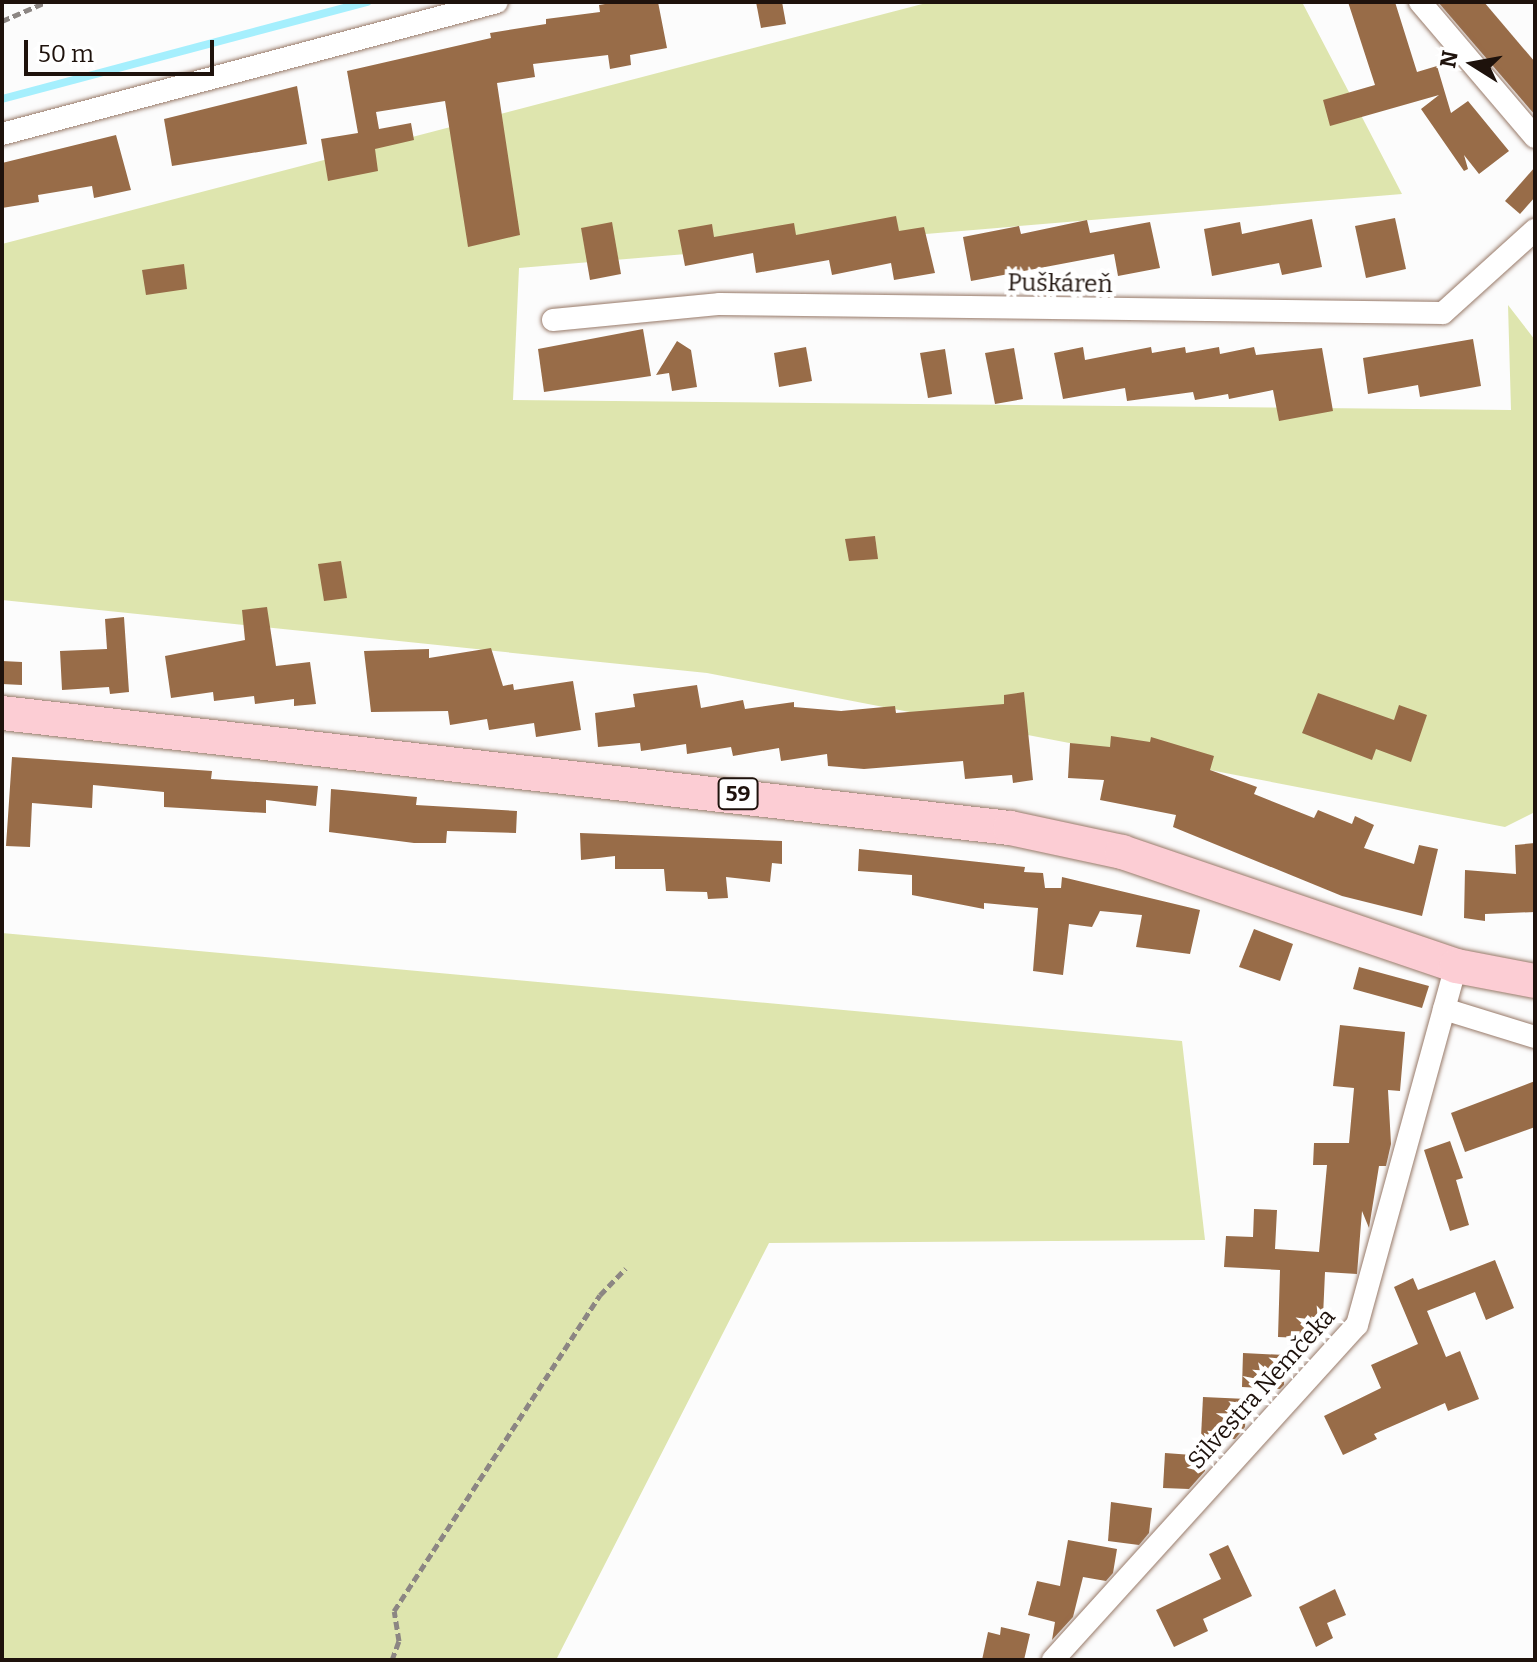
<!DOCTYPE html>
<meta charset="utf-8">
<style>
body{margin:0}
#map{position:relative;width:1537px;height:1662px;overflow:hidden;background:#fcfcfc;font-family:Bitter,serif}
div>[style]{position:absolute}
.green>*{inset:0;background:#dee5ae}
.stream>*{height:8px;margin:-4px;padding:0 4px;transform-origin:4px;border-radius:4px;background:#a5effd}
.building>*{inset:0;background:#986c48}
.path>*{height:5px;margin-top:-2.5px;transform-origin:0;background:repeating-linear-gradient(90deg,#8c8683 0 8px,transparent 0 12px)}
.roads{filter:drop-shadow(0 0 2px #987a69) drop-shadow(0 0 2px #987a69)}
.minor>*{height:22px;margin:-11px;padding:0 11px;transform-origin:11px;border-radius:11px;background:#fff}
.primary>*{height:34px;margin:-17px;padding:0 17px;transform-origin:17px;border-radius:17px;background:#fccdd4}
span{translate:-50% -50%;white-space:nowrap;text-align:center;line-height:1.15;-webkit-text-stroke:8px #fff;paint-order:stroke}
.shield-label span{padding:2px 6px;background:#fff;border:2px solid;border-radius:6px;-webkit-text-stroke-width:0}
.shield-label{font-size:22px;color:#1e120c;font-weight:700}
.street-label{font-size:24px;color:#1e120c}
.frame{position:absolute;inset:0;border:4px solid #1e120c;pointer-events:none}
.north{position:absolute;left:1433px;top:24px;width:80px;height:80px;-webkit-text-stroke:6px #fff;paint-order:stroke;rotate:281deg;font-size:22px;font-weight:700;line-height:32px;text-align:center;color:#1e120c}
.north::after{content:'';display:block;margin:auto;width:28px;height:36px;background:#1e120c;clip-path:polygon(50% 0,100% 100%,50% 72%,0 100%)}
.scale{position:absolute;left:24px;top:40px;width:190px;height:36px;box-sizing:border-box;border:4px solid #1e120c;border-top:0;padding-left:10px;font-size:24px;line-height:28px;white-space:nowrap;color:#1e120c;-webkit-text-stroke:6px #fff;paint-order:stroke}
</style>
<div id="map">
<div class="green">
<i style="clip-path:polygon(930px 2px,1302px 2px,1402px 194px,519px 268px,513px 400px,1511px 410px,1508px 305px,1535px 340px,1535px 812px,1505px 827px,707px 673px,2px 600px,2px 244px)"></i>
<i style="clip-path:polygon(2px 933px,1182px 1041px,1205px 1240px,769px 1243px,556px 1660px,2px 1660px)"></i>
</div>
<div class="stream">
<i style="left:2px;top:99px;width:378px;rotate:-14.9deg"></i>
</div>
<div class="building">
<i style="clip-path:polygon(617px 2px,658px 2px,667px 48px,630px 55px,631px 65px,610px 69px,608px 55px,533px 64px,535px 77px,497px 83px,520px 235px,468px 247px,445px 101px,376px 112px,379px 129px,411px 123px,414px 140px,375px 149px,378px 171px,328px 181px,321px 139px,358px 133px,347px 71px,491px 38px,490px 33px,546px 24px,546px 19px,600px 12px,599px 5px)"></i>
<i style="clip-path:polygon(756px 2px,782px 2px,786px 24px,761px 28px)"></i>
<i style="clip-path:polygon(1348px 2px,1395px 2px,1417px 72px,1437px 66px,1451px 113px,1468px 101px,1509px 151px,1479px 174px,1464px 155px,1468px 169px,1464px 171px,1421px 109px,1439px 95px,1330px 126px,1323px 100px,1375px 85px)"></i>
<i style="clip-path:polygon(1438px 2px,1484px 2px,1535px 62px,1535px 115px)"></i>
<i style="clip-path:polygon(297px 86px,307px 144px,172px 166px,164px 119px)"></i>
<i style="clip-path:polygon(116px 135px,131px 190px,94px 198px,92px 186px,38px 195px,39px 202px,2px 208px,2px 163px)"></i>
<i style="clip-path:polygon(1535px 167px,1535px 197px,1520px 214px,1505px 201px)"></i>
<i style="clip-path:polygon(896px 216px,899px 231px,924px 227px,935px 273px,894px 280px,891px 263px,832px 275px,829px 260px,756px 273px,753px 253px,685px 266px,678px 230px,712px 224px,714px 237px,794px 223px,796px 235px)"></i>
<i style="clip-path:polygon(1395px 218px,1406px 269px,1366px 278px,1355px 226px)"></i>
<i style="clip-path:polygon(1312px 219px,1322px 267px,1282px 275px,1279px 263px,1212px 276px,1204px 229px,1240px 222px,1242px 234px)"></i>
<i style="clip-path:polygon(1087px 220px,1090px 233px,1150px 222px,1160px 268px,1118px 276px,1114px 254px,971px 281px,963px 237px,1019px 226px,1021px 234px)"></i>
<i style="clip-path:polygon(612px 222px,621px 274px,590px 280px,581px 228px)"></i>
<i style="clip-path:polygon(184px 264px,187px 289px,146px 295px,142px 270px)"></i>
<i style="clip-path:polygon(643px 329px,651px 376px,544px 392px,538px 349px)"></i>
<i style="clip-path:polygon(1473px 339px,1481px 386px,1420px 397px,1418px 385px,1368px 394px,1363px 358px)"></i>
<i style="clip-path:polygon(677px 341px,691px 350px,697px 387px,672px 391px,669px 373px,656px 375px)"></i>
<i style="clip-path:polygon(806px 347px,812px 381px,779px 387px,774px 353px)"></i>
<i style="clip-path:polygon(1083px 347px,1085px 360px,1151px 347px,1152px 353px,1185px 347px,1186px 353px,1219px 347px,1220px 354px,1254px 347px,1256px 355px,1322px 348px,1333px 411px,1279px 421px,1273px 390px,1229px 399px,1228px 394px,1195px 400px,1193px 392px,1127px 401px,1125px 388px,1063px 399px,1054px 353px)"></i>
<i style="clip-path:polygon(1014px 348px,1023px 399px,995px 404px,985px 353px)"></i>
<i style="clip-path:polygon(945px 349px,952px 394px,928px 398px,920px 353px)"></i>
<i style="clip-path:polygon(875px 536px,878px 559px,849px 561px,845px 539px)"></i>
<i style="clip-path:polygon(341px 561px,347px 598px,324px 601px,318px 564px)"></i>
<i style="clip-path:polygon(267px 607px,276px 666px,310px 662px,316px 704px,294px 706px,294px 699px,255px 704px,254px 696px,214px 701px,213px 692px,171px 698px,165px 656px,245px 640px,242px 610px)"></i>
<i style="clip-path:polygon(124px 617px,129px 692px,110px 694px,109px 687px,62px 690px,60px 651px,107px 649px,105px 619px)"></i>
<i style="clip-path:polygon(491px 648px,503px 686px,513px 684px,514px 690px,573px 681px,581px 730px,536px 737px,534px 723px,489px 730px,487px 719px,450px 725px,448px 711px,371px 712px,364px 651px,429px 649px,429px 658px)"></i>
<i style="clip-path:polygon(2px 661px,22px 662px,22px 685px,2px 684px)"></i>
<i style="clip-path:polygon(697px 685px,701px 708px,743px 700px,745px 709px,794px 702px,794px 707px,841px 711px,895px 706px,896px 713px,1004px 704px,1004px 695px,1024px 692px,1033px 780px,1013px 783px,1012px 775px,965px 779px,963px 761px,864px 769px,828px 766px,827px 754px,781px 761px,779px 748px,733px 756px,731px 747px,687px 754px,686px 744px,641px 751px,640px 743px,598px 747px,595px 713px,635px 707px,633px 694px)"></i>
<i style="clip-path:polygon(1318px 693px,1394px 720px,1399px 705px,1427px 715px,1411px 762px,1376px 749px,1372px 760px,1302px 733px)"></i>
<i style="clip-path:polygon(1111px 736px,1150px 742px,1151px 737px,1214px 756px,1210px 770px,1257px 787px,1254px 794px,1314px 818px,1318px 810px,1352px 824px,1355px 816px,1374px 825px,1364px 848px,1414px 864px,1419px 845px,1438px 849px,1422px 916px,1342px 896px,1173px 827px,1176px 815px,1100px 800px,1104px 780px,1068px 778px,1070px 743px,1110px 747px)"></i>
<i style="clip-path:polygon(12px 757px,212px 771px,211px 779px,318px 786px,316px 806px,266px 800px,266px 813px,164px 807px,164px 792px,93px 785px,92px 808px,32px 803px,30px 847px,6px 846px)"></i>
<i style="clip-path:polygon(331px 789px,417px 797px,416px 805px,517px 811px,516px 833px,447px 831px,446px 843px,414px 843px,329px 832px)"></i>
<i style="clip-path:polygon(580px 833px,782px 841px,782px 864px,772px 863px,770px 882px,726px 877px,728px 898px,708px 899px,707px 892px,666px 891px,664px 869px,615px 869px,615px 856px,581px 860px)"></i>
<i style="clip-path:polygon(1535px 843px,1535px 912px,1485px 914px,1485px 921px,1464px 918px,1465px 870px,1516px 874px,1515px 845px)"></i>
<i style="clip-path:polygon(859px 849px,1025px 867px,1024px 872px,1043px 873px,1045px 888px,1061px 888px,1062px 877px,1200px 910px,1190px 954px,1136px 947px,1142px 915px,1100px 911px,1092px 927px,1069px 924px,1063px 975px,1033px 971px,1038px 908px,984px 903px,984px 909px,912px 895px,912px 875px,858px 871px)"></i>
<i style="clip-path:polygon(1254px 929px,1293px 944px,1280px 981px,1239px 967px)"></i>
<i style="clip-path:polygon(1359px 967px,1429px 986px,1422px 1008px,1353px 989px)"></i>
<i style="clip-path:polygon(1340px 1025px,1405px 1032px,1400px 1091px,1388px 1090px,1391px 1144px,1386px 1166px,1379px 1166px,1369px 1228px,1362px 1211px,1357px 1274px,1325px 1272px,1322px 1339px,1278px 1337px,1280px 1270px,1224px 1267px,1226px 1236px,1253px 1237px,1254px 1209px,1277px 1210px,1275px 1249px,1319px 1252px,1327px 1165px,1313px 1165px,1314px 1143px,1349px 1143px,1354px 1088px,1333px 1086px)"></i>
<i style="clip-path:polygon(1535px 1081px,1535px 1127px,1465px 1152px,1451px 1113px)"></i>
<i style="clip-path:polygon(1450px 1141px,1463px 1178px,1456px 1180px,1469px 1225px,1450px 1231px,1424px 1150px)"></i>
<i style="clip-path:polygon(1495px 1260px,1514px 1308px,1486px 1320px,1475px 1292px,1427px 1311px,1446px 1357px,1460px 1351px,1479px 1399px,1448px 1411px,1445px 1403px,1374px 1434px,1377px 1439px,1343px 1455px,1324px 1416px,1381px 1388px,1371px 1365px,1418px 1344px,1394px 1287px,1413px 1278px,1418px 1290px)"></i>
<i style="clip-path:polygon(1243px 1353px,1285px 1355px,1284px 1385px,1280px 1389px,1242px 1387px)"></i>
<i style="clip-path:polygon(1203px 1397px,1247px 1399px,1245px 1427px,1235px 1439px,1201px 1437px)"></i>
<i style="clip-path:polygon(1165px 1453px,1206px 1456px,1205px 1471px,1189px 1489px,1163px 1488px)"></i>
<i style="clip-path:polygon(1111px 1502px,1152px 1508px,1149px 1533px,1139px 1545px,1108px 1541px)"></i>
<i style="clip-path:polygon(1068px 1540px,1117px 1549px,1113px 1573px,1106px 1581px,1083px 1577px,1073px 1617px,1052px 1640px,1055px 1622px,1028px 1615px,1037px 1581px,1060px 1586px)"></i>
<i style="clip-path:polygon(1228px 1545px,1252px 1596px,1203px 1619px,1208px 1631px,1174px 1647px,1156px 1610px,1221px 1579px,1209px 1554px)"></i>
<i style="clip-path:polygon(1335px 1589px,1346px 1615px,1327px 1623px,1333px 1638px,1316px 1647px,1299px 1607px)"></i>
<i style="clip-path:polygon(1001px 1627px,1030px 1634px,1024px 1660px,982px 1660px,988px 1632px,1000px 1635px)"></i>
</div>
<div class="path">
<i style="left:2px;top:21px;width:48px;rotate:-23.4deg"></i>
<i style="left:392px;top:1660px;width:20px;rotate:-70deg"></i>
<i style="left:399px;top:1641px;width:30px;rotate:-99deg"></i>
<i style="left:394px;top:1611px;width:377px;rotate:-56.9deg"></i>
<i style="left:600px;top:1295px;width:37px;rotate:-46deg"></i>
</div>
<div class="roads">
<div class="minor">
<i style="left:1420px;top:2px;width:177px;rotate:49.6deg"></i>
<i style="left:2px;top:134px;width:512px;rotate:-14.93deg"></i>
<i style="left:553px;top:320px;width:168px;rotate:-5.5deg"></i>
<i style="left:720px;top:304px;width:723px;rotate:0.71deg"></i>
<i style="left:1443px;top:313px;width:124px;rotate:-42.1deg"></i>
<i style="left:1444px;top:1009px;width:95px;rotate:17.1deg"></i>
<i style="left:1053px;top:1660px;width:452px;rotate:-47.8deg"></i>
<i style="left:1357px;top:1325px;width:372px;rotate:-74.6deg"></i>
</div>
<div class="primary">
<i style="left:2px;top:713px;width:1015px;rotate:6.51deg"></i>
<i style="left:1010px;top:828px;width:115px;rotate:12.1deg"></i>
<i style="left:1122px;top:852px;width:353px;rotate:18.8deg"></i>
<i style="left:1456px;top:966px;width:80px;rotate:10.8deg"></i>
</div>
</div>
<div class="shield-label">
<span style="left:738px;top:794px">59</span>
</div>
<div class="street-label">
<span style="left:1060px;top:284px;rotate:1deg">Puškáreň</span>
<span style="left:1262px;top:1389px;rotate:-48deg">Silvestra Nemčeka</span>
</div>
<div class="frame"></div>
<div class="north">N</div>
<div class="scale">50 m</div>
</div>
